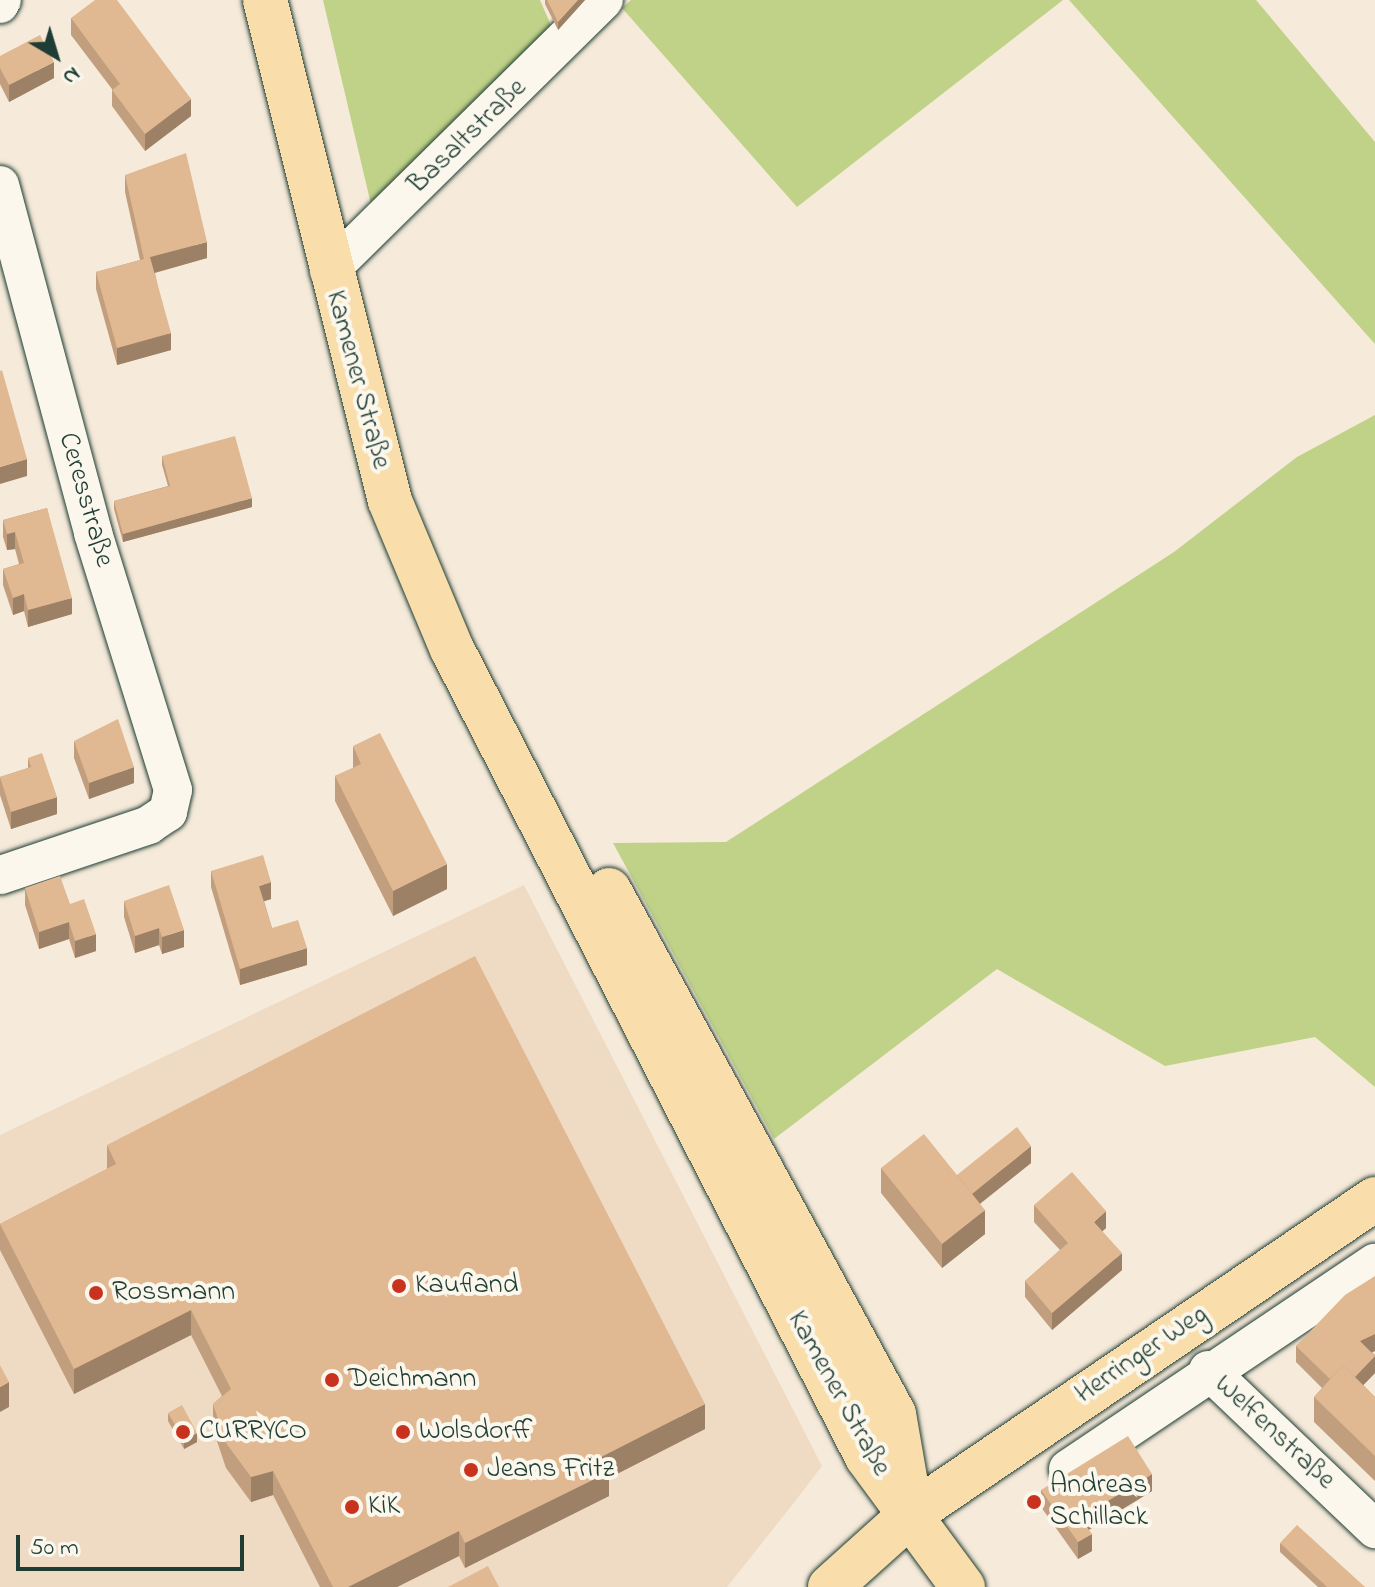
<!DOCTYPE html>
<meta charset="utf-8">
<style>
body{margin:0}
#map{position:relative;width:1375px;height:1587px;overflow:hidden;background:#f6eada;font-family:"Indie Flower",sans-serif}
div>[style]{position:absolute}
.built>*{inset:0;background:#efdbc4}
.green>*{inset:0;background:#bfd288}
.roads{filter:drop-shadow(0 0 2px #1f3d34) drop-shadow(0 0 2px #1f3d34)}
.minor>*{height:38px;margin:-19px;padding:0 19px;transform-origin:19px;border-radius:19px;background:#fbf7ec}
.major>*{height:44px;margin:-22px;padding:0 22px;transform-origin:22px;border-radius:22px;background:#f9deab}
.wall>*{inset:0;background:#c19e7d}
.shaded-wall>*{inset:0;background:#9d8166}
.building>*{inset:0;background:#e0b891}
.dots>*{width:22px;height:22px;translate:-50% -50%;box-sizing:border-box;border:4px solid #fbf7ec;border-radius:50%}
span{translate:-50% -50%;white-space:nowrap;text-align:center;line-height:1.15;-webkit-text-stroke:8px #fbf7ec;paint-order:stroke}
.street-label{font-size:28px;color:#1f3d34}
.poi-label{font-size:28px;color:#1f3d34}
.left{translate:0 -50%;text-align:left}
.north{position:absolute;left:16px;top:16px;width:80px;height:80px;-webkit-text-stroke:6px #fbf7ec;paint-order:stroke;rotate:142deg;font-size:22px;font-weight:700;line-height:32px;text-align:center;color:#1f3d34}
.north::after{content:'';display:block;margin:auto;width:28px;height:36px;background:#1f3d34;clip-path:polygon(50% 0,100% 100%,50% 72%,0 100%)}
.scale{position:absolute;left:16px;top:1535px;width:228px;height:36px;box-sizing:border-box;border:4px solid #1f3d34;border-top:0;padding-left:10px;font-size:24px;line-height:28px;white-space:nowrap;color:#1f3d34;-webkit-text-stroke:6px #fbf7ec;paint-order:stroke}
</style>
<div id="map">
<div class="built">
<i style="clip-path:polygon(524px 885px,822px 1466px,793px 1504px,727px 1587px,0 1587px,0 1135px)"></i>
</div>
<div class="green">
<i style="clip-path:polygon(323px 0,540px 0,556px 37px,373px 213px)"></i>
<i style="clip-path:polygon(631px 0,1063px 0,797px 207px,622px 8px)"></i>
<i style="clip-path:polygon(1069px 0,1256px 0,1375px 142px,1375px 344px)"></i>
<i style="clip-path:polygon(1375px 415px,1375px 1087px,1315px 1037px,1165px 1066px,997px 969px,774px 1139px,613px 843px,726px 842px,1174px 552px,1297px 457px)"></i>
</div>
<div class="roads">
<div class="minor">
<i style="left:0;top:4px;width:4px;rotate:-63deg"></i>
<i style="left:0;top:185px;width:360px;rotate:75deg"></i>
<i style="left:93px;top:533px;width:269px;rotate:72.7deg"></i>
<i style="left:173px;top:790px;width:23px;rotate:103deg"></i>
<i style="left:168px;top:812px;width:23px;rotate:146deg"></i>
<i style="left:149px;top:825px;width:157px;rotate:161.4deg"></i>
<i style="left:329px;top:271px;width:386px;rotate:-44.6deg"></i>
<i style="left:1208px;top:1370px;width:231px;rotate:43.6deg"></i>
<i style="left:1068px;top:1469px;width:370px;rotate:-33.9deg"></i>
</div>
<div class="major">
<i style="left:265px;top:0;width:516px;rotate:75.99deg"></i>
<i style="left:390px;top:501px;width:160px;rotate:67.3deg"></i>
<i style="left:452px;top:649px;width:908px;rotate:62.81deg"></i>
<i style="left:867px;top:1457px;width:162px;rotate:53.6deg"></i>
<i style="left:609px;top:890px;width:596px;rotate:61.46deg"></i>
<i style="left:894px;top:1414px;width:94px;rotate:80.2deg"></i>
<i style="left:830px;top:1587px;width:109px;rotate:-42deg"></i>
<i style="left:911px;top:1514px;width:561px;rotate:-34.17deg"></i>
</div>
</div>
<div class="wall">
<i style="clip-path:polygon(545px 0,585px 0,558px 30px,545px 4px)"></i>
<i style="clip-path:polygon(71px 18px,191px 116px,145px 151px,112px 106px,112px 89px,71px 35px)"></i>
<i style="clip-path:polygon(0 56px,54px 78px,9px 102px,0 84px)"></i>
<i style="clip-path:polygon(125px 175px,207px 258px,155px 273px,171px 350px,117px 365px,96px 289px,96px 272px,140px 260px,125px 192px)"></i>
<i style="clip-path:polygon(162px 456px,252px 507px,123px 542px,114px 509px,114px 501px,168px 486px,162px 465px)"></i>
<i style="clip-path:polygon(47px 508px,72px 614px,28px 627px,24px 611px,13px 615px,3px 585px,3px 569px,19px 564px,15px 549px,7px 550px,3px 537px,3px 520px)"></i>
<i style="clip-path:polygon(74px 741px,134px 783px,89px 799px,74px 758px)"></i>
<i style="clip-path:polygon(353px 746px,447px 889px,393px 916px,335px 801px,335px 776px,353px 768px)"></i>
<i style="clip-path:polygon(28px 758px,57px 814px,11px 829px,0 795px,0 777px,28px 768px)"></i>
<i style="clip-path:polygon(211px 871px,271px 899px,264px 901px,272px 928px,307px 965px,240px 985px,211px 887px)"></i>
<i style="clip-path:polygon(25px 888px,70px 904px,96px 951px,75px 958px,69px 939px,39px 949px,25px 905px)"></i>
<i style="clip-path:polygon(124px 901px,184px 947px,162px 954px,159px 945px,135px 953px,124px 917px)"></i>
<i style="clip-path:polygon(107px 1145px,705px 1429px,609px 1478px,609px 1496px,465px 1568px,459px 1556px,397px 1587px,320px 1587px,273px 1495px,251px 1502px,226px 1468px,213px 1429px,213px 1404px,222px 1396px,191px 1335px,74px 1394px,0 1250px,0 1224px,107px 1169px)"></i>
<i style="clip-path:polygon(1031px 1163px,980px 1204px,985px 1234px,942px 1268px,881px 1193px,881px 1168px,957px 1175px)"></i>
<i style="clip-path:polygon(1034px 1205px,1106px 1228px,1102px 1231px,1122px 1270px,1052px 1330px,1025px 1297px,1025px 1281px,1060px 1250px,1034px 1222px)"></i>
<i style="clip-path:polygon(1375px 1276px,1375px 1351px,1372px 1352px,1375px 1355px,1375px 1373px,1363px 1385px,1375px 1397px,1375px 1481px,1314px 1422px,1314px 1397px,1322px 1388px,1296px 1362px,1296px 1346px)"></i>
<i style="clip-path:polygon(168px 1413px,197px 1442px,184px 1449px,168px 1421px)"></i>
<i style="clip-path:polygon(1041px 1490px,1152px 1491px,1089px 1530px,1092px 1551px,1078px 1559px,1041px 1507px)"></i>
<i style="clip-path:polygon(1280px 1543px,1365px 1587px,1318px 1587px,1280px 1552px)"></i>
</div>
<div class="shaded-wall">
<i style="clip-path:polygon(578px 0,585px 0,558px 30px,558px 22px)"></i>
<i style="clip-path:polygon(54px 62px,54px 78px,9px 102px,9px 85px)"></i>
<i style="clip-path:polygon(191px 99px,191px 116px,145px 151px,145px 134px)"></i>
<i style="clip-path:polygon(207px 242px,207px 258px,150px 274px,150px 257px)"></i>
<i style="clip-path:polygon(171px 333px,171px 350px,117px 365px,117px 348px)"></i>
<i style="clip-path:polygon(27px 459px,27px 476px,0 484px,0 467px)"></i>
<i style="clip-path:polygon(252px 498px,252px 507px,123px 542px,123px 534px)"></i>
<i style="clip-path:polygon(15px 532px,15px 549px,7px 550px,7px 534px)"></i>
<i style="clip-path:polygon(24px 594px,24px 611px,13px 615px,13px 598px)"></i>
<i style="clip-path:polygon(72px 598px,72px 614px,28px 627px,28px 610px)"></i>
<i style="clip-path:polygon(134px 767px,134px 783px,89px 799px,89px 783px)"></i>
<i style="clip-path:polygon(57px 797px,57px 814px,11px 829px,11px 812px)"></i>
<i style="clip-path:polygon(447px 864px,447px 889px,393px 916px,393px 891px)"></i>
<i style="clip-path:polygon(271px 882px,271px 899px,259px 903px,259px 886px)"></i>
<i style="clip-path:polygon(69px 922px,69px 939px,39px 949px,39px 932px)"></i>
<i style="clip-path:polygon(159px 928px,159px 945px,135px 953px,135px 936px)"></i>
<i style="clip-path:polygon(184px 930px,184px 947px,162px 954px,162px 937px)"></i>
<i style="clip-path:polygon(96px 934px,96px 951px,75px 958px,75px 941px)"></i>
<i style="clip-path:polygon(307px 948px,307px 965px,240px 985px,240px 969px)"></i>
<i style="clip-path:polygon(1031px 1146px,1031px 1163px,968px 1213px,968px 1197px)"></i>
<i style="clip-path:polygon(985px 1210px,985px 1234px,942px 1268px,942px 1244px)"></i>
<i style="clip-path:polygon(1106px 1211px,1106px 1228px,1094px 1239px,1094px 1222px)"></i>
<i style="clip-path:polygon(1122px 1253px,1122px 1270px,1052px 1330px,1052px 1313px)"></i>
<i style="clip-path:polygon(191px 1310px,191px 1335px,74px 1394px,74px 1369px)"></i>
<i style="clip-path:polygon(1375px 1334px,1375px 1351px,1360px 1358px,1360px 1341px)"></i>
<i style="clip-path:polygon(1375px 1356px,1375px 1373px,1351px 1398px,1351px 1381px)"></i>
<i style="clip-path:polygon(9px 1382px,9px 1407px,0 1412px,0 1387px)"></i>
<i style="clip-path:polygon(705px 1404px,705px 1429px,609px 1478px,609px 1496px,465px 1568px,465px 1543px,601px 1457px)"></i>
<i style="clip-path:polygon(197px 1433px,197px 1442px,184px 1449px,184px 1440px)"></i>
<i style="clip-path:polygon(273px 1471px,273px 1495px,251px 1502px,251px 1477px)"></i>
<i style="clip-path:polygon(1152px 1474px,1152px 1491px,1080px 1535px,1080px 1518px)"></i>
<i style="clip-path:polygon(459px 1531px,459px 1556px,397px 1587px,348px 1587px)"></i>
<i style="clip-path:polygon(1092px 1534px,1092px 1551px,1078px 1559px,1078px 1542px)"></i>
</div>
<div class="building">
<i style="clip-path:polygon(95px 0,117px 0,191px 99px,145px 134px,112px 90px,120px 84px,71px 18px)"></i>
<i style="clip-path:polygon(547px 0,578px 0,558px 22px)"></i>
<i style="clip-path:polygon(40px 35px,54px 62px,9px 85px,0 68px,0 56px)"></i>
<i style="clip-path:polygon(186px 153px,207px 242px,150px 257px,171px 333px,117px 348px,96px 272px,144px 259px,125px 175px)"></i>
<i style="clip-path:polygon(2px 370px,27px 459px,0 467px,0 371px)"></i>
<i style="clip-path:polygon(235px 436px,252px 498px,123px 534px,114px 501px,170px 486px,162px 456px)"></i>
<i style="clip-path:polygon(47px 508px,72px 598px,28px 610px,24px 594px,13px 598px,3px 569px,24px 563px,15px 532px,7px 534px,3px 520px)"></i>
<i style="clip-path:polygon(118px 719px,134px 767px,89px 783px,74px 741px)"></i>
<i style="clip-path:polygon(380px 733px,447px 864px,393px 891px,335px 776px,361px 764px,353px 746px)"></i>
<i style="clip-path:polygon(42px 753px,57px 797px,11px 812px,0 777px,31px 767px,28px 758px)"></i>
<i style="clip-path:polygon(263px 855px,271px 882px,259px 886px,272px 928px,298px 920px,307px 948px,240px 969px,211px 871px)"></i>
<i style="clip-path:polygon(60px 876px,70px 904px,84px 899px,96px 934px,75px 941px,69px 922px,39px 932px,25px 888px)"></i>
<i style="clip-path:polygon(169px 885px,184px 930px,162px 937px,159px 928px,135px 936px,124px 901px)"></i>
<i style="clip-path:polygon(475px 956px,705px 1404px,601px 1457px,609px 1472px,465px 1543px,459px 1531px,348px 1587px,333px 1587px,273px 1471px,251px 1477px,226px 1443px,213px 1404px,231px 1389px,191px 1310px,74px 1369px,0 1224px,116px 1164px,107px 1145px)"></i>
<i style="clip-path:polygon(1017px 1127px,1031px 1146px,972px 1194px,957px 1175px)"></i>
<i style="clip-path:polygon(924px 1134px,985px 1210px,942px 1244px,881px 1168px)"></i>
<i style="clip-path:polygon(1072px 1172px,1106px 1211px,1094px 1222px,1122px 1253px,1052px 1313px,1025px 1281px,1068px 1243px,1034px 1205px)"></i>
<i style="clip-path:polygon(1375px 1276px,1375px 1334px,1360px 1341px,1375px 1356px,1355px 1377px,1343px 1365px,1330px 1379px,1296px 1346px,1345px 1295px)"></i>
<i style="clip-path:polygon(0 1365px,9px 1382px,0 1387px)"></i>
<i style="clip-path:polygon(1343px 1365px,1375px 1397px,1375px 1456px,1314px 1397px)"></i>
<i style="clip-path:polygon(182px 1405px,197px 1433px,184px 1440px,168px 1413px)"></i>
<i style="clip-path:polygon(1128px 1436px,1152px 1474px,1080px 1518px,1092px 1534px,1078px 1542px,1041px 1490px)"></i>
<i style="clip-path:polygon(1297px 1525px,1365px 1587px,1327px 1587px,1280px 1543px)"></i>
<i style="clip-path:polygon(488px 1566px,499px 1587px,448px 1587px)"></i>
</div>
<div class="dots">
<i style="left:399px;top:1286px;background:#c8321e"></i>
<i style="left:96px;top:1293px;background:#c8321e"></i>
<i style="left:332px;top:1380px;background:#c8321e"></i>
<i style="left:183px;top:1432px;background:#c8321e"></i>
<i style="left:403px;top:1432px;background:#c8321e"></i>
<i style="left:471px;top:1470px;background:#c8321e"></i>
<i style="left:1034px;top:1502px;background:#c8321e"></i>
<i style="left:352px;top:1507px;background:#c8321e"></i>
</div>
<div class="street-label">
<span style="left:468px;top:137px;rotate:-44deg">Basaltstraße</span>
<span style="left:357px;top:380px;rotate:75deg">Kamener Straße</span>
<span style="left:85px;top:500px;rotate:74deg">Ceresstraße</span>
<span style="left:1142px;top:1355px;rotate:-34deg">Herringer Weg</span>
<span style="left:838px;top:1394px;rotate:61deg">Kamener Straße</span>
<span style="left:1274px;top:1433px;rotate:43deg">Welfenstraße</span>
</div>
<div class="poi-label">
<span class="left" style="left:415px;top:1286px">Kaufland</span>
<span class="left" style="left:112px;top:1293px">Rossmann</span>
<span class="left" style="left:348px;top:1380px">Deichmann</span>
<span class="left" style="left:199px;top:1432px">CURRYCO</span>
<span class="left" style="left:419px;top:1432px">Wolsdorff</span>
<span class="left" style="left:487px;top:1470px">Jeans Fritz</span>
<span class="left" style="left:1050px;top:1502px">Andreas<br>Schillack</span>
<span class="left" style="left:368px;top:1507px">KiK</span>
</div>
<div class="north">N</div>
<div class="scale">50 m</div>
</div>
